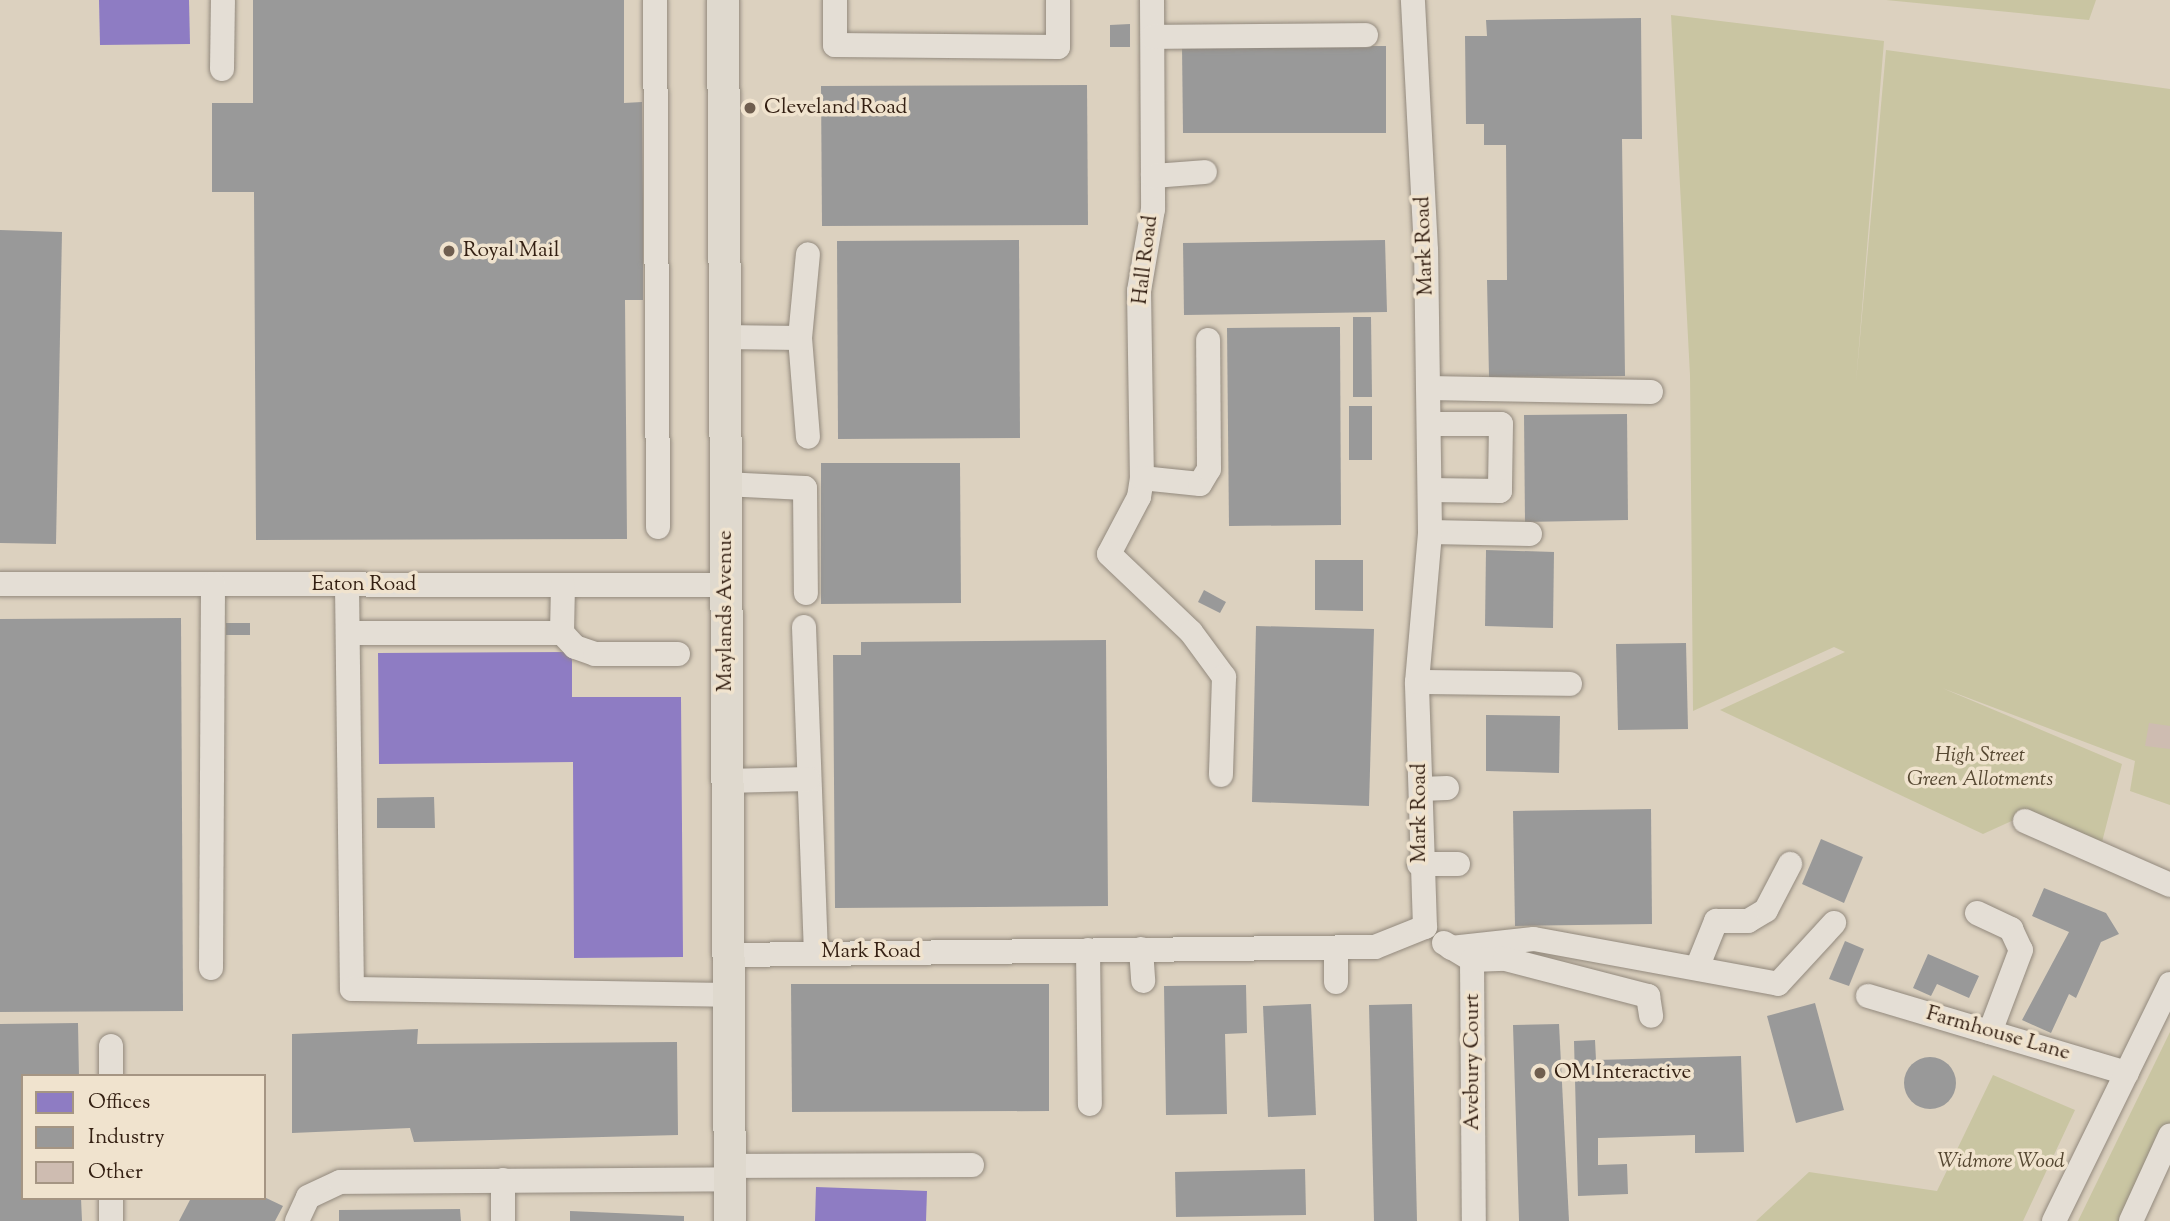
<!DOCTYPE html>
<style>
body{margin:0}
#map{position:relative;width:2170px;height:1221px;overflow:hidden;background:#dcd1bf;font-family:"Sorts Mill Goudy",serif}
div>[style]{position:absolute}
.green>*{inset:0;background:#c9c5a2}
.offices>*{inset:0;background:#8e7cc3}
.industry>*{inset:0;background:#999}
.round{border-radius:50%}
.building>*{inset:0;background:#cebcb1}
.roads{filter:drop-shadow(0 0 2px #92897d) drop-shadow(0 0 2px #92897d)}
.minor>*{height:24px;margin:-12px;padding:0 12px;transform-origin:12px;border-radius:12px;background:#e4ded5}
.major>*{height:32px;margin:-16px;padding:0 16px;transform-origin:16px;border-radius:16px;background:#dfd9ce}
.dots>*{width:19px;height:19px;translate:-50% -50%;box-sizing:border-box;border:4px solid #f0e3ce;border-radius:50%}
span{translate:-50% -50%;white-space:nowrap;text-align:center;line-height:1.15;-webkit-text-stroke:7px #f0e3ce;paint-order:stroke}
.poi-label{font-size:21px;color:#342013}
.left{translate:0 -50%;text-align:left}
.street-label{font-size:21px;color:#342013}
.park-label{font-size:21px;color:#554731;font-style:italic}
.legend{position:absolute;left:21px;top:1074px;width:245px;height:126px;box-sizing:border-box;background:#f0e3ce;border:2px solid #a59583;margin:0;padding:9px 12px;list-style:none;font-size:21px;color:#342013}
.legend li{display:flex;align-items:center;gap:14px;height:35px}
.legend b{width:35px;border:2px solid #a59583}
</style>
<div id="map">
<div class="green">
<i style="clip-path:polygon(1886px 0,2096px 0,2089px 20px)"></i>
<i style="clip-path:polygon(1671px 15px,1884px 41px,1856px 382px,1886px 50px,2170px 89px,2170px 805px,2130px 791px,2135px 761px,1942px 688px,2122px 764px,2102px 842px,2027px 814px,1983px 834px,1720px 710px,1845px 652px,1834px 647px,1693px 711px,1690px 375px)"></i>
<i style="clip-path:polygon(2170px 1032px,2170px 1152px,2137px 1221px,2078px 1221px)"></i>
<i style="clip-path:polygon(1993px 1075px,2075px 1110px,2023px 1221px,1756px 1221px,1809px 1172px,1937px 1191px)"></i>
</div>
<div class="offices">
<i style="clip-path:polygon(99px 0,189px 0,190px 44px,100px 45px)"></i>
<i style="clip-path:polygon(572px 652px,572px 697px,681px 697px,683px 957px,574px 958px,573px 762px,379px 764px,378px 653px)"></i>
<i style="clip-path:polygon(816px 1187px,927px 1191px,926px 1221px,815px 1221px)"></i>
</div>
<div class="industry">
<i style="clip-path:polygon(253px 0,624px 0,624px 103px,642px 102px,643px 202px,643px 300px,625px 300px,627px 539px,256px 540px,254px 192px,212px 192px,212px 103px,253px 103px)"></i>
<i style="clip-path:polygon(1641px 18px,1642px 139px,1622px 139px,1625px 376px,1489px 377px,1487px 280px,1507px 280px,1506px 145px,1484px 145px,1484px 124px,1466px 124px,1465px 36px,1487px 36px,1486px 20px)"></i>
<i style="clip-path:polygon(1130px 24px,1130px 47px,1110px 47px,1110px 25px)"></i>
<i style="clip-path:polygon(1182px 46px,1386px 46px,1386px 133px,1183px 133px)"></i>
<i style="clip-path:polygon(1087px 85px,1088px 225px,822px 226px,821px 86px)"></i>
<i style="clip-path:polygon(0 230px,62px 232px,56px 544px,0 543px)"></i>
<i style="clip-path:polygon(1019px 240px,1020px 438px,838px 439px,837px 241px)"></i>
<i style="clip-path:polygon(1385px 240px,1387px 312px,1184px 315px,1183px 243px)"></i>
<i style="clip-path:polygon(1353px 317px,1371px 317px,1372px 397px,1353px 397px)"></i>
<i style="clip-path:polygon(1340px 327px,1341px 525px,1229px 526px,1227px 328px)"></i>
<i style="clip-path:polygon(1349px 406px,1372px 406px,1372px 460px,1349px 460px)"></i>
<i style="clip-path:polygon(1627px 414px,1628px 520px,1525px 522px,1524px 415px)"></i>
<i style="clip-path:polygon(821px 463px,960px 463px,961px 603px,821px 604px)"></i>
<i style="clip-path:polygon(1486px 550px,1554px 552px,1553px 628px,1485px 626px)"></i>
<i style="clip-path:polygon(1315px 560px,1363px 560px,1363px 611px,1315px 610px)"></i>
<i style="clip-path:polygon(1204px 590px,1226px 602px,1220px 613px,1198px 602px)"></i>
<i style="clip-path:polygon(181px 618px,183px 1011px,0 1012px,0 619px)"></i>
<i style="clip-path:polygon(226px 623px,250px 623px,250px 635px,226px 635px)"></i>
<i style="clip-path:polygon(1256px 626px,1374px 629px,1369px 806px,1252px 802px)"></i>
<i style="clip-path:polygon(1106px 640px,1108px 906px,835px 908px,833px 655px,861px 655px,861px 642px)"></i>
<i style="clip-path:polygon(1686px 643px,1688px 729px,1618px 730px,1616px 644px)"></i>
<i style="clip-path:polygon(1486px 715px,1560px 716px,1559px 773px,1486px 771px)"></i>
<i style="clip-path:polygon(434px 797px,435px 828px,377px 828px,377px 798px)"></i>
<i style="clip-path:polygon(1651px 809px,1652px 924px,1515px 926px,1513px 811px)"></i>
<i style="clip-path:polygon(1821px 839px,1863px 857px,1844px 903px,1802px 884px)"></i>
<i style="clip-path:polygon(2044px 888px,2106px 913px,2119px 934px,2101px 942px,2076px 998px,2069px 994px,2051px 1033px,2022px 1020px,2069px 932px,2032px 916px)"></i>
<i style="clip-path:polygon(1845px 941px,1864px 949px,1849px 986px,1829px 979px)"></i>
<i style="clip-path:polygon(1928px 954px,1979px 976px,1969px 998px,1937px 984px,1931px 996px,1913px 988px)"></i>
<i style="clip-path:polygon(791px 984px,1049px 984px,1049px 1111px,792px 1112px)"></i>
<i style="clip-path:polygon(1246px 985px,1247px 1033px,1225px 1034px,1227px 1114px,1166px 1115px,1164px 986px)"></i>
<i style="clip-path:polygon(1815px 1003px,1844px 1110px,1796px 1123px,1767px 1016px)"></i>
<i style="clip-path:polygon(1311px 1004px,1316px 1115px,1268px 1117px,1263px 1006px)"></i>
<i style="clip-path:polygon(1412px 1004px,1417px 1221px,1374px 1221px,1369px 1005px)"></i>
<i style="clip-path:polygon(78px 1023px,79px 1076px,23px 1076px,23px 1198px,81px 1198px,82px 1221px,0 1221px,0 1024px)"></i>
<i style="clip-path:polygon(1559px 1024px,1569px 1221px,1519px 1221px,1513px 1025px)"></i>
<i style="clip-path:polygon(418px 1029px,417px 1044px,677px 1042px,678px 1135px,414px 1142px,410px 1128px,292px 1133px,292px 1034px)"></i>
<i style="clip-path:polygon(1595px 1040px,1596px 1060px,1741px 1056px,1744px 1152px,1695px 1153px,1695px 1135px,1598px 1138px,1598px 1165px,1627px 1164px,1628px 1194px,1578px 1196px,1574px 1041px)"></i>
<i class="round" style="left:1904px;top:1057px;width:52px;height:52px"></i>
<i style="clip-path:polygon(1305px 1169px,1306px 1215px,1176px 1217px,1175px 1172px)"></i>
<i style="clip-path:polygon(264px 1197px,283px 1206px,275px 1221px,179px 1221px,191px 1198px)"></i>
<i style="clip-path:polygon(460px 1209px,461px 1221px,339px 1221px,339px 1210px)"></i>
<i style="clip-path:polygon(570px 1211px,684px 1216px,684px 1221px,570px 1221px)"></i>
</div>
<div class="building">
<i style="clip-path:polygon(2149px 723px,2170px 726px,2170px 749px,2145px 746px)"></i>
</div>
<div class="roads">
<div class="minor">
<i style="left:655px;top:0;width:527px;rotate:89.67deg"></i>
<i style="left:835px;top:0;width:45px;rotate:90deg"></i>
<i style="left:835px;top:45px;width:223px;rotate:0.5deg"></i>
<i style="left:1058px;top:47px;width:47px;rotate:-90deg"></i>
<i style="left:1152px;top:0;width:209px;rotate:89.7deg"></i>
<i style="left:1153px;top:209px;width:83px;rotate:99.7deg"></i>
<i style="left:1139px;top:291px;width:187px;rotate:89.1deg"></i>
<i style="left:1142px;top:478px;width:19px;rotate:99deg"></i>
<i style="left:1139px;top:497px;width:64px;rotate:117.8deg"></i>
<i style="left:1109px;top:554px;width:113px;rotate:43.6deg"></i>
<i style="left:1191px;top:632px;width:56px;rotate:53.7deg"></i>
<i style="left:1224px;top:677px;width:98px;rotate:91.8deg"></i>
<i style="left:1153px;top:37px;width:213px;rotate:-0.5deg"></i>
<i style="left:222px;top:69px;width:69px;rotate:-89.2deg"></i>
<i style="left:1153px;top:176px;width:52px;rotate:-4.4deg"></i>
<i style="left:722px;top:337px;width:78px;rotate:0.7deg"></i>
<i style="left:800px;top:338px;width:99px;rotate:85.4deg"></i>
<i style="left:800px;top:338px;width:84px;rotate:-84.6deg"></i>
<i style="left:1428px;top:388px;width:223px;rotate:1deg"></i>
<i style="left:1429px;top:424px;width:72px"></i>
<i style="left:1501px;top:424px;width:67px;rotate:90.9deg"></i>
<i style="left:1500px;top:491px;width:70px;rotate:-179.2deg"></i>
<i style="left:1142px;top:478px;width:58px;rotate:5.9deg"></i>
<i style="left:1200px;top:484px;width:17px;rotate:-59deg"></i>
<i style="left:1209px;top:469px;width:129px;rotate:-90.4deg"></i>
<i style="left:724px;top:484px;width:81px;rotate:2.8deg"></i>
<i style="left:805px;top:488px;width:105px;rotate:89.5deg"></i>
<i style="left:1430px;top:532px;width:100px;rotate:1.1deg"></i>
<i style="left:0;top:584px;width:728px;rotate:0.08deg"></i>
<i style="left:347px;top:585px;width:404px;rotate:89.3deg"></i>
<i style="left:352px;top:989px;width:378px;rotate:0.9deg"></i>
<i style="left:563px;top:585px;width:48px;rotate:91.2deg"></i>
<i style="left:562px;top:633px;width:19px;rotate:47deg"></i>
<i style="left:575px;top:647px;width:21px;rotate:19deg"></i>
<i style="left:595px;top:654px;width:83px"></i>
<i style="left:804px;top:627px;width:325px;rotate:87.9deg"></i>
<i style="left:348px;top:633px;width:214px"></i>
<i style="left:1417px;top:682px;width:153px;rotate:0.7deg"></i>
<i style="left:726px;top:781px;width:82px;rotate:-1.4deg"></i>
<i style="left:1421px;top:789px;width:26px;rotate:-2deg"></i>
<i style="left:2025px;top:821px;width:158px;rotate:23.8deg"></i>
<i style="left:1419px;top:864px;width:39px"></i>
<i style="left:1977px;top:913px;width:38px;rotate:25deg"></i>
<i style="left:2011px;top:929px;width:23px;rotate:65deg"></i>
<i style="left:2021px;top:950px;width:88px;rotate:110.7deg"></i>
<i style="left:1444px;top:943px;width:33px;rotate:31deg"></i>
<i style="left:1472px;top:960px;width:261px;rotate:89.6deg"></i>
<i style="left:1336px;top:948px;width:34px;rotate:90deg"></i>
<i style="left:1451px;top:948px;width:83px;rotate:-6.2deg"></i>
<i style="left:1534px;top:939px;width:248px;rotate:10.4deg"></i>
<i style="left:1778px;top:984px;width:83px;rotate:-47.4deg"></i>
<i style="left:1141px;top:949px;width:32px;rotate:86deg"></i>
<i style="left:1088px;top:950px;width:154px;rotate:89.3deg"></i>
<i style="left:730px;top:955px;width:645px;rotate:-0.71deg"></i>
<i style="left:1375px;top:947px;width:54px;rotate:-21.8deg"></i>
<i style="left:1425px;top:927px;width:245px;rotate:-91.9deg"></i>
<i style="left:1417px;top:682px;width:151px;rotate:-85deg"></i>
<i style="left:1430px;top:532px;width:282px;rotate:-90.8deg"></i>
<i style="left:1426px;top:250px;width:250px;rotate:-93deg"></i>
<i style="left:1472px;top:960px;width:33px;rotate:-2deg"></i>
<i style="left:1505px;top:959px;width:148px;rotate:14.5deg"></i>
<i style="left:1648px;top:996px;width:20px;rotate:81deg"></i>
<i style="left:211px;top:968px;width:384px;rotate:-89.7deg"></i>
<i style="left:1697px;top:968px;width:51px;rotate:-68deg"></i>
<i style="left:1716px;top:921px;width:32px"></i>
<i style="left:1748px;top:921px;width:21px;rotate:-31deg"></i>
<i style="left:1766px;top:910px;width:52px;rotate:-62.4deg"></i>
<i style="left:1868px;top:996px;width:270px;rotate:16.6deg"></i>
<i style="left:111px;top:1046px;width:30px;rotate:90deg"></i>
<i style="left:729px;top:1166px;width:243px;rotate:-0.2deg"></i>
<i style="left:111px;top:1198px;width:23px;rotate:90deg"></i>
<i style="left:297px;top:1221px;width:26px;rotate:-65deg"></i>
<i style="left:308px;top:1197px;width:35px;rotate:-25deg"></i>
<i style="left:340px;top:1182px;width:389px;rotate:-0.4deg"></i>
<i style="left:503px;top:1221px;width:41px;rotate:-90deg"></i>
<i style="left:2054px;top:1221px;width:264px;rotate:-63.9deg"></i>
<i style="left:2131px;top:1221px;width:94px;rotate:-65.4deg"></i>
</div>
<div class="major">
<i style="left:723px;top:0;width:1221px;rotate:89.67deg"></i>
</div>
</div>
<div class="dots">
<i style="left:750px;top:108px;background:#6f5e4f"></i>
<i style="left:449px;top:251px;background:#6f5e4f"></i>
<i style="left:1540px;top:1073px;background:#6f5e4f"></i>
</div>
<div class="poi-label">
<span class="left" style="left:764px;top:108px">Cleveland Road</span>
<span class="left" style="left:463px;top:251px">Royal Mail</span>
<span class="left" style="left:1554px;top:1073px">OM Interactive</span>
</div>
<div class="street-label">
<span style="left:1425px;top:246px;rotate:-92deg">Mark Road</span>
<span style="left:1146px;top:260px;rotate:-83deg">Hall Road</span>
<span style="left:364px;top:585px">Eaton Road</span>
<span style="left:726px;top:611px;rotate:-90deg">Maylands Avenue</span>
<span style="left:1420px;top:813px;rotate:-90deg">Mark Road</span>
<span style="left:871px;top:952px">Mark Road</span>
<span style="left:1998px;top:1034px;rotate:16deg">Farmhouse Lane</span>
<span style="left:1473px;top:1062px;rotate:-90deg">Avebury Court</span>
</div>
<div class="park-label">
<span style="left:1980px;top:768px">High Street<br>Green Allotments</span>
<span style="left:2001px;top:1162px">Widmore Wood</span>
</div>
<ul class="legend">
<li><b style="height:19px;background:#8e7cc3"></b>Offices</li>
<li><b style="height:19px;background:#999"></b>Industry</li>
<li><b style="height:19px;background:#cebcb1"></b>Other</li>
</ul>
</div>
